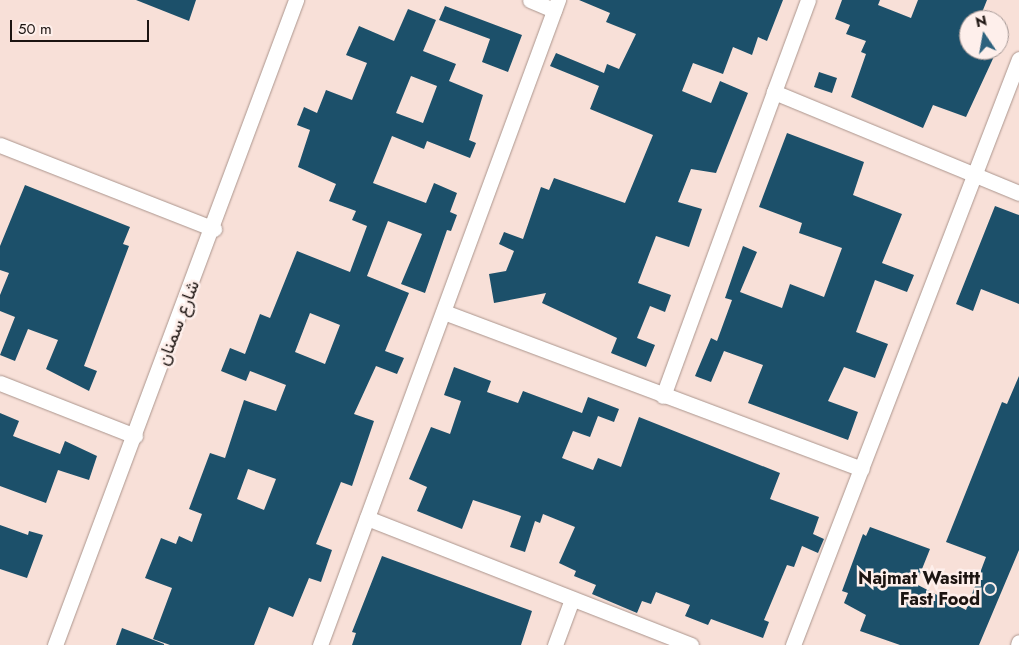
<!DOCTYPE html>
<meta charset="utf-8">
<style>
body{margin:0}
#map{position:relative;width:1019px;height:645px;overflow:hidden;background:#f8e0d8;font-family:Jost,Vazirmatn,sans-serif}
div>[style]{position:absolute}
.building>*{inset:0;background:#1c506a}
.roads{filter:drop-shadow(0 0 1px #ab958d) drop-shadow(0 0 1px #ab958d)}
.minor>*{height:15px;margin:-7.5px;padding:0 7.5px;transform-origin:7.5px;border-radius:7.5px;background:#fff}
.dots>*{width:14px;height:14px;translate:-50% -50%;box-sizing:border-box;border:2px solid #feefeb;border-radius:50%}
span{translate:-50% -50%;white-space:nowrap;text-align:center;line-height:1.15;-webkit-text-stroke:5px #feefeb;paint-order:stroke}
.street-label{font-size:18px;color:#1c1411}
.poi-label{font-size:18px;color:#1c1411;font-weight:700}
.right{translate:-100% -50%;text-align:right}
.north{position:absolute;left:959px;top:10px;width:50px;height:50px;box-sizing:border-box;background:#feefeb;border:1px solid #a49794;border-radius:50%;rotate:348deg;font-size:14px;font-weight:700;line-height:20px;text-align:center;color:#1c1411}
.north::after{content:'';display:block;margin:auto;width:18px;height:22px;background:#2d627e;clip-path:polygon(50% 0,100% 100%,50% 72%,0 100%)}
.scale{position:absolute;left:10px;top:20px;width:139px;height:22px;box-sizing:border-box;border:2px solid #1c1411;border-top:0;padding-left:6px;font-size:15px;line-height:18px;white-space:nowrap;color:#1c1411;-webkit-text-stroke:4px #feefeb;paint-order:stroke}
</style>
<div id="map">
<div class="building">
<i style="clip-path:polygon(136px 0,196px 0,189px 21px)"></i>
<i style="clip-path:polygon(579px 0,783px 0,767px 41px,758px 37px,752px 55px,733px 47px,723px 74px,693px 63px,682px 91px,711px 103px,720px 81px,748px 93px,716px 173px,691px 169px,678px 202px,702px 209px,689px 247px,656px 236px,638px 283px,671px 295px,665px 312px,650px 306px,637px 338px,655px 345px,646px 367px,611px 353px,617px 338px,542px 303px,546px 293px,494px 303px,489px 274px,506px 271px,514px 251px,499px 244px,504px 232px,523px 239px,541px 187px,549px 190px,554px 178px,625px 203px,653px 135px,590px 109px,599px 86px,550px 66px,556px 53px,604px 73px,607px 64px,619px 69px,636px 34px,606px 22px,610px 13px)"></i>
<i style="clip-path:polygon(842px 0,880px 0,878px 5px,911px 18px,918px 0,987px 0,979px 20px,969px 20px,969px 50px,997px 50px,966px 117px,933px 105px,923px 128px,851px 97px,866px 54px,861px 52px,866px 41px,846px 34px,850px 25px,835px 19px)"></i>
<i style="clip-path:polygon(445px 6px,522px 35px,508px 72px,482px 62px,490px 39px,439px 20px)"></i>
<i style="clip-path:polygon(evenodd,408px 9px,436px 20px,423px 51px,456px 64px,449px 81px,483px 95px,469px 140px,476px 143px,470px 158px,427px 141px,424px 149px,392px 136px,373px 183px,426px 203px,434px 183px,457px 193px,450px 212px,457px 215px,451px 231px,447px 230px,425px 293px,401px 284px,422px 234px,388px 221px,367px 276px,409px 293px,385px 351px,404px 358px,397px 374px,376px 366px,354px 414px,374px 421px,352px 486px,341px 482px,316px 544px,332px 550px,321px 582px,309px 578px,293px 617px,269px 607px,254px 645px,170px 645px,153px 639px,172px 588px,145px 578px,161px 538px,176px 544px,179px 536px,192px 542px,202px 514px,189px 509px,210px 453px,225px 458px,244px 400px,276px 411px,286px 385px,250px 371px,246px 381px,221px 371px,230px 348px,245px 354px,260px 314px,270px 318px,297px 251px,350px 272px,367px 226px,352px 220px,356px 211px,329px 201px,336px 184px,298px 167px,310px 130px,297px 125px,304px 107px,317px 113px,326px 90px,352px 100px,367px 63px,346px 55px,359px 26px,394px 41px,408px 9px,411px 76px,437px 86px,423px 123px,396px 113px,411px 76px,408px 9px,310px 313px,340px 325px,325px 364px,295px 352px,310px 313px,408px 9px,248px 469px,276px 479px,264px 510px,237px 499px,248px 469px)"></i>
<i style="clip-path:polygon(819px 72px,837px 78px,832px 93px,814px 87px)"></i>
<i style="clip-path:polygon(787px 133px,864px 162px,853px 195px,902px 214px,882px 263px,914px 275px,907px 292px,875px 280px,856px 332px,888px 344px,875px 378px,844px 367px,828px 401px,858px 412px,848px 440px,748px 403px,763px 365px,724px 351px,711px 382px,695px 376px,711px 338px,717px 341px,732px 300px,725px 298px,743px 246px,757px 252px,740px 292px,782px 308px,790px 284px,824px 297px,842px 248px,799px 233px,802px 223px,759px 207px)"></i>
<i style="clip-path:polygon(25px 185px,130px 227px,123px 244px,129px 246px,84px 366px,97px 371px,89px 391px,46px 369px,58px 340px,28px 329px,15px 361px,0 355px,15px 317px,0 311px,0 295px,9px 273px,0 270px,0 246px)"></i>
<i style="clip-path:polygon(995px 206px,1019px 215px,1019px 304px,981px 289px,973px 311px,956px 304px)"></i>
<i style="clip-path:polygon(454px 367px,491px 381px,487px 392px,518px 403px,523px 391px,582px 413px,588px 397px,619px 409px,614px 422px,598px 416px,590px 437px,573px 431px,562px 458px,593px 470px,598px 458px,621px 467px,639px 417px,780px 473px,770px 499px,819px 517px,813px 534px,824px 539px,818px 553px,802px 546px,794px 567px,787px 565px,764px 620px,769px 622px,763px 638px,711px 619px,708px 625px,685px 616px,690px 605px,656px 592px,651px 604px,642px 601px,637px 613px,592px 594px,596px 585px,574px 576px,576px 571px,559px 563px,575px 527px,543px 514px,540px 523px,535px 521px,525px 552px,510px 547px,521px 516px,473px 500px,462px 529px,417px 511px,427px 487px,409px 479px,431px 427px,450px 434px,461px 401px,444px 395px)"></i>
<i style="clip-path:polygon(1019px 376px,1019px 550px,979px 645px,900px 645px,860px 631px,866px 615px,844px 603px,848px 593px,842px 591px,863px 534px,866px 536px,870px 527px,930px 549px,916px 584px,966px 610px,986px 557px,946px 542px,1002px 402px,1007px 404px)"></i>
<i style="clip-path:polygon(0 413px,19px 421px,13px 436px,60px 454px,65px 441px,97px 456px,89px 480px,58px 470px,46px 503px,0 486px)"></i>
<i style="clip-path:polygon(0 525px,28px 535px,29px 531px,43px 535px,27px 578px,0 569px)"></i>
<i style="clip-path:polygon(382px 556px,532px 611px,521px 645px,352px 645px,356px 633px,352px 632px)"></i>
<i style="clip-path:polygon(122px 628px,164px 644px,164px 645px,116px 645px)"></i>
</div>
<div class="roads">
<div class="minor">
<i style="left:530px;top:0;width:26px;rotate:23deg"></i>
<i style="left:808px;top:0;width:98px;rotate:110.3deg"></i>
<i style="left:774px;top:92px;width:265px;rotate:22.4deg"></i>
<i style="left:0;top:145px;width:230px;rotate:21.4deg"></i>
<i style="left:444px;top:312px;width:446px;rotate:20.6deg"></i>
<i style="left:0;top:383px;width:145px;rotate:21.4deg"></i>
<i style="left:663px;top:396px;width:324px;rotate:-69.9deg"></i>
<i style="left:367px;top:518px;width:348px;rotate:21.4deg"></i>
<i style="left:55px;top:645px;width:689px;rotate:-69.51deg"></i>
<i style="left:320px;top:645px;width:688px;rotate:-69.75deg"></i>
<i style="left:555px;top:645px;width:49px;rotate:-69.7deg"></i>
<i style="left:793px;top:645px;width:628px;rotate:-68.91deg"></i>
<i style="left:1018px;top:645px;width:3px;rotate:-72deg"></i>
</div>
</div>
<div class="dots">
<i style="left:990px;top:589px;background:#2d627e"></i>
</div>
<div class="street-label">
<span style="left:178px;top:323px;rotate:-69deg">شارع سمنان</span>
</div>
<div class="poi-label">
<span class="right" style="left:980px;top:589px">Najmat Wasittt<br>Fast Food</span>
</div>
<div class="north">N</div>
<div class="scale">50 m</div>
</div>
